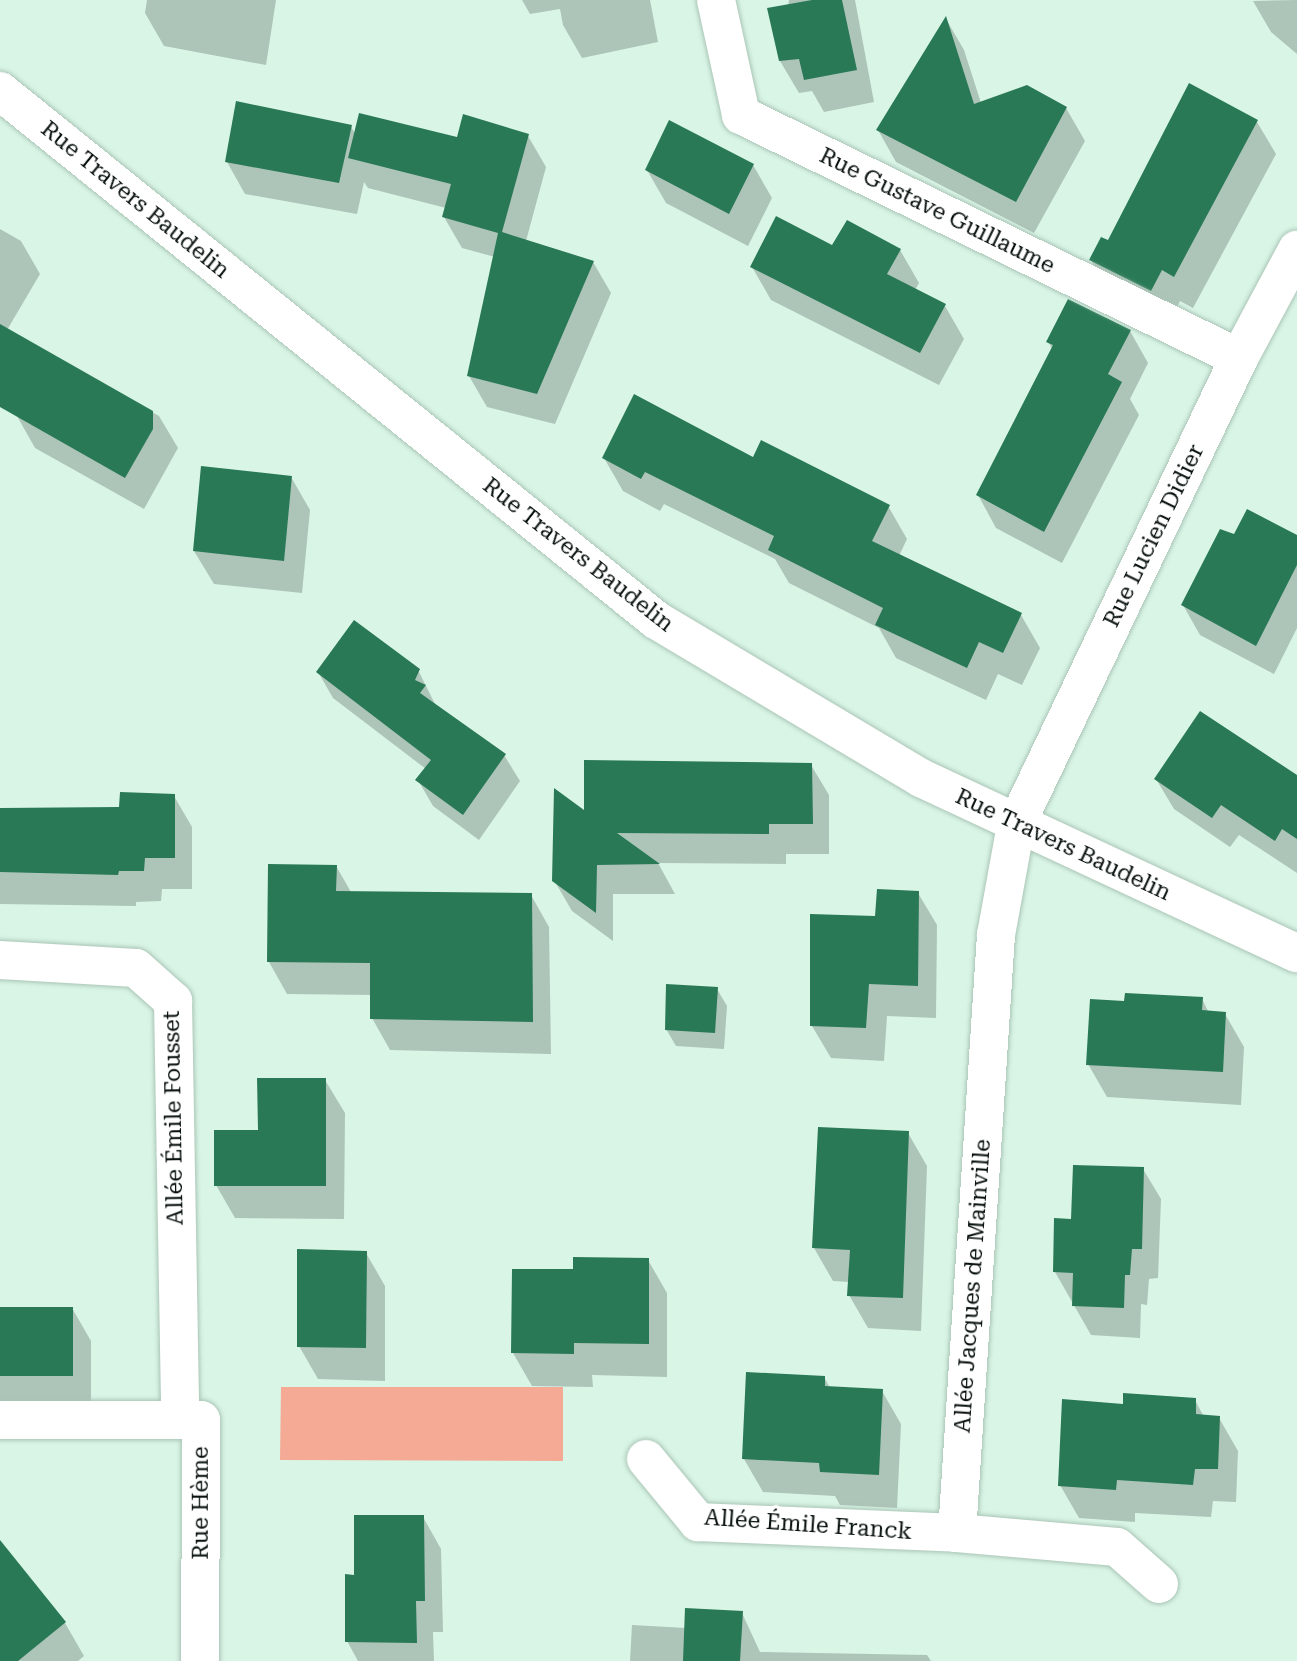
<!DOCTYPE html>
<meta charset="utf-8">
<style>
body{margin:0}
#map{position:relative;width:1297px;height:1661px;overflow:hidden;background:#d9f5e6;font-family:"Roboto Serif",serif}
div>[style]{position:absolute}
.green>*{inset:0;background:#f5aa95}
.shadow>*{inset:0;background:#0003}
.building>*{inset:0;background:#297956}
.roads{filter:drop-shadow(0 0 2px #aac5b6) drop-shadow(0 0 2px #aac5b6)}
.minor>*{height:38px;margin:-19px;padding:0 19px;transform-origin:19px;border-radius:19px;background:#fff}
span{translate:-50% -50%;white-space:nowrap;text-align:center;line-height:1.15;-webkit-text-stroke:7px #fff;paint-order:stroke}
.street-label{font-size:23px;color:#07100c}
</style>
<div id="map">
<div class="green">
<i style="clip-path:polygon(281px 1387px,563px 1387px,563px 1461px,280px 1460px)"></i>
</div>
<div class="shadow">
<i style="clip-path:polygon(147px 0,276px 0,266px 65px,164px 46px,145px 13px)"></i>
<i style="clip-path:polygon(522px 0,650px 0,658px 42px,582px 58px,563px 25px,560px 9px,530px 14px)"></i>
<i style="clip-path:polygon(789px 0,855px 0,874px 102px,824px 112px,812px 91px,799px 93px,780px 61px)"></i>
<i style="clip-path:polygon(1297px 0,1297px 54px,1271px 32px,1253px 1px)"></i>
<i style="clip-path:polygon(946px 19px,964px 50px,981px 103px,1066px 108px,1085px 141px,1034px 233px,896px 162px,878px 130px)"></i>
<i style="clip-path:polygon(1190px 85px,1257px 122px,1276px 154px,1193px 308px,1180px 301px,1170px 322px,1109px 292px,1091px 260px,1109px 242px)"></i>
<i style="clip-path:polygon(351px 127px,356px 135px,458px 139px,528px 136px,546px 167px,526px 241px,593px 262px,611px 293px,555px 424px,487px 407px,469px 376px,495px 257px,462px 248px,444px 217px,446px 208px,368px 188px,364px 182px,357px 214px,245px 194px,227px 162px)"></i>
<i style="clip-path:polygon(753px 165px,772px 198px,748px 246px,666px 203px,647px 170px)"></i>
<i style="clip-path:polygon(0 229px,21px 241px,40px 274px,0 342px)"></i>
<i style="clip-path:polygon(833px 248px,900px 250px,919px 283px,915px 290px,945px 306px,964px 339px,939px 385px,771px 300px,752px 267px)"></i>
<i style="clip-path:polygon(1130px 331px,1148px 363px,1130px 399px,1139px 415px,1062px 563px,996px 528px,978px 495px,1053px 350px,1048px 342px)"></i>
<i style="clip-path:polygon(51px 355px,159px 416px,178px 448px,144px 509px,35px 448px,17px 416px)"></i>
<i style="clip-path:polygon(604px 458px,754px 459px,888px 506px,907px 539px,899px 556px,1021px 615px,1040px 648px,1022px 685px,998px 674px,986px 700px,896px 658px,879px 628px,789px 583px,775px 559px,664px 504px,660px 511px,623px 491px)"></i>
<i style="clip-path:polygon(291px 477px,310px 510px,302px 593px,214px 584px,194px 551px)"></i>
<i style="clip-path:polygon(1235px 536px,1297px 537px,1297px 628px,1274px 674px,1200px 635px,1183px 605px)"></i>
<i style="clip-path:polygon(418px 670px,436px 706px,504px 755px,520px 781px,479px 840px,433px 806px,418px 780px,426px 769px,333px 698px,318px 672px)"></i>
<i style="clip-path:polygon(811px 765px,829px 795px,829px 854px,786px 854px,786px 864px,658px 863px,675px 894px,613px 894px,613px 941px,572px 911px,554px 880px,586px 813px)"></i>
<i style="clip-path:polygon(1297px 777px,1297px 873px,1239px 835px,1230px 847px,1174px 809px,1156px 779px)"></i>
<i style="clip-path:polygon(174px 796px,192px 827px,192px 889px,162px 889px,161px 901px,136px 902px,136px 906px,0 904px,0 808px,121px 808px)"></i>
<i style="clip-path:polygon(336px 866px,351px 892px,531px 895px,549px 927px,551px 1054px,390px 1050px,372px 1018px,372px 995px,287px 994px,269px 962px)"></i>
<i style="clip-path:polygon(918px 893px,937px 925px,936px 1018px,887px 1016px,884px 1061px,831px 1058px,812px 1026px,876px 918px)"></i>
<i style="clip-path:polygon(717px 989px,727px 1006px,724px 1049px,676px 1046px,666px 1029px)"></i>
<i style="clip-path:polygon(1202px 999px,1209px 1013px,1225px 1014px,1244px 1047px,1241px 1105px,1107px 1097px,1088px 1064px,1126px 1003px)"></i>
<i style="clip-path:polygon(325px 1080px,345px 1113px,344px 1219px,235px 1218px,216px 1185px,259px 1132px)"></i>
<i style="clip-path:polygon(908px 1133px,927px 1166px,921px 1331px,868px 1328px,849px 1295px,850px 1282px,833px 1281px,814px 1248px)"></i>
<i style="clip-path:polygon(1143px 1169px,1161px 1199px,1158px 1278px,1149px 1279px,1147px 1305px,1141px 1304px,1140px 1338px,1091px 1335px,1055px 1272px,1073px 1221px)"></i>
<i style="clip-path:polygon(366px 1253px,385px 1286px,385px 1381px,318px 1379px,299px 1346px)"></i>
<i style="clip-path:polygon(648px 1260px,667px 1293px,667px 1377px,592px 1375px,593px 1387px,532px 1386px,513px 1353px,574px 1271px)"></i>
<i style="clip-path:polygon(0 1308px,72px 1308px,91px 1341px,91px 1408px,0 1409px)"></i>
<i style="clip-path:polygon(824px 1377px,830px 1388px,882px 1391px,901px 1424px,897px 1508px,840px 1505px,835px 1496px,763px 1492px,744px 1459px)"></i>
<i style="clip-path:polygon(1195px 1400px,1204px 1417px,1219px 1418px,1238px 1451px,1236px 1502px,1213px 1501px,1211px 1517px,1135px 1513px,1135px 1522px,1079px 1518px,1060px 1485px)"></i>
<i style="clip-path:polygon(423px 1517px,441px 1549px,443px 1632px,433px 1632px,434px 1661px,358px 1661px,347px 1641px,356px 1577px)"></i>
<i style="clip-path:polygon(18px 1565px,65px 1623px,84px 1656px,78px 1661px,0 1661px,0 1578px)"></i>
<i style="clip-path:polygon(742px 1613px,760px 1652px,927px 1655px,931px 1661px,630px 1661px,632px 1625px,686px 1628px)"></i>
</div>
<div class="building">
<i style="clip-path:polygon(812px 0,842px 0,857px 70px,804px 80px,799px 59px,779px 61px,767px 8px)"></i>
<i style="clip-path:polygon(946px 16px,974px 104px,1027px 85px,1067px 107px,1016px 202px,876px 130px)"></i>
<i style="clip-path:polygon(1189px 83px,1258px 120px,1174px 277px,1162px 270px,1151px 291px,1089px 260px,1101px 237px,1108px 240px)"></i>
<i style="clip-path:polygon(236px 101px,352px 125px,339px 183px,225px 162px)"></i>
<i style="clip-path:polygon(359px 113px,457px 137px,463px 114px,529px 134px,502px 232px,594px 261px,537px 394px,467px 376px,498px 233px,442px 217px,451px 184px,348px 158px)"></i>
<i style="clip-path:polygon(669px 120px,754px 164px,729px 214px,645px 170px)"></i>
<i style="clip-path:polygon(776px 216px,832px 245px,847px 220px,901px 249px,887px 274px,946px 304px,920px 353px,750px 267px)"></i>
<i style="clip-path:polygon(1068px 299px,1131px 330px,1108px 374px,1122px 382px,1044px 532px,976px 495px,1053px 345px,1046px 342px)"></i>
<i style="clip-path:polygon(0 324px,153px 411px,153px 429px,125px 478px,0 407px)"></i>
<i style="clip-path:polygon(634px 394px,753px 457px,761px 440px,890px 505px,872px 541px,1022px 613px,1003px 653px,979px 642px,967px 668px,875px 625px,883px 608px,768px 550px,774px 536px,645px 472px,641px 479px,602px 458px)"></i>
<i style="clip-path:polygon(201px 466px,292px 476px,284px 561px,193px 551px)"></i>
<i style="clip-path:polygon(1247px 509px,1297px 535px,1297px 565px,1256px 646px,1181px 605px,1220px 529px,1234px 534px)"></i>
<i style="clip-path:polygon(354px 620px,420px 669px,415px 680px,426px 685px,420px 693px,506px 754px,463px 815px,415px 780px,431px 760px,316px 672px)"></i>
<i style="clip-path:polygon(1200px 711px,1297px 775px,1297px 839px,1282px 829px,1275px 841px,1221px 805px,1212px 818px,1154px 779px)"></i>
<i style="clip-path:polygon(584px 760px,812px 763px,813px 824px,769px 824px,769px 834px,617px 833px,660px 864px,597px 865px,596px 913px,552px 881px,554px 788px,584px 810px)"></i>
<i style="clip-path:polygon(120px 792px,175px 794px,175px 858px,145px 858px,144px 871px,119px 871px,118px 875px,0 872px,0 808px,119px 807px)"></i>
<i style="clip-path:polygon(268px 864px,337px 865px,336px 891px,532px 893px,533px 1022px,370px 1019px,370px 963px,267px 962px)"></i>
<i style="clip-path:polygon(877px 889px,919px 891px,918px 986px,869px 984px,866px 1028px,810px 1026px,810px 914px,875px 916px)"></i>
<i style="clip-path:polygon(666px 984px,718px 987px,715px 1033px,665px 1030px)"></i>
<i style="clip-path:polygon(1125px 993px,1203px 997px,1202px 1010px,1226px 1012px,1223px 1072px,1086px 1065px,1090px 999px,1124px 1001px)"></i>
<i style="clip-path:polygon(257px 1078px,326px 1078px,326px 1186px,214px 1186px,214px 1130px,258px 1130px)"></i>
<i style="clip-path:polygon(818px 1127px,909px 1131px,903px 1298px,847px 1296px,850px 1250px,812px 1248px)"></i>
<i style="clip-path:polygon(1073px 1165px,1144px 1167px,1142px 1249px,1132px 1249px,1130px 1275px,1125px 1275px,1124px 1308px,1072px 1306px,1073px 1273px,1053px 1272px,1054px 1218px,1071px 1219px)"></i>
<i style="clip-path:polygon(297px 1249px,367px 1251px,366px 1348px,297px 1347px)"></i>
<i style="clip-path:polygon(573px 1257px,649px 1258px,649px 1344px,574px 1343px,574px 1354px,511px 1353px,512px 1269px,573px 1269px)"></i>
<i style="clip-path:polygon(0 1307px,73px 1307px,73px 1376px,0 1376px)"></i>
<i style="clip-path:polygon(746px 1372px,825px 1376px,825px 1386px,883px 1389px,879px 1475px,820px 1472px,819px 1463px,742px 1459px)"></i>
<i style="clip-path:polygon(1123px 1393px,1196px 1398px,1196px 1414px,1220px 1416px,1218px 1469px,1195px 1469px,1193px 1485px,1117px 1480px,1116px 1490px,1058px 1486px,1062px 1399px,1123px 1404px)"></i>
<i style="clip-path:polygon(354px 1515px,424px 1515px,425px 1601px,416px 1601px,417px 1643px,345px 1642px,345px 1574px,354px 1575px)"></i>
<i style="clip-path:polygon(0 1540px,66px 1622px,18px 1661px,0 1661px)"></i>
<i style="clip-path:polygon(685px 1608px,743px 1611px,740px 1661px,683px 1661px)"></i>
</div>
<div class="roads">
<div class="minor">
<i style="left:716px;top:0;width:118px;rotate:77.7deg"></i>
<i style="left:741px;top:115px;width:554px;rotate:26.01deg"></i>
<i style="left:0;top:91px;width:843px;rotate:38.88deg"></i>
<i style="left:656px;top:620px;width:309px;rotate:30.8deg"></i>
<i style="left:921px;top:778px;width:415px;rotate:25deg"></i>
<i style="left:0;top:960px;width:136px;rotate:3.4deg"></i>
<i style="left:136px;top:968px;width:50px;rotate:41.7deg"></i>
<i style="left:173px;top:1001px;width:419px;rotate:89deg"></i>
<i style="left:0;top:1420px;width:201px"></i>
<i style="left:201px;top:1420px;width:241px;rotate:90.2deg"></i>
<i style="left:646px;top:1459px;width:82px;rotate:50.5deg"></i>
<i style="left:698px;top:1522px;width:259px;rotate:2.4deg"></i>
<i style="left:1159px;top:1584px;width:56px;rotate:-138.6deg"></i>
<i style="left:1117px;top:1547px;width:161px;rotate:-175deg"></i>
<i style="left:957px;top:1533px;width:599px;rotate:-86.27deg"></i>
<i style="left:996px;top:935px;width:112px;rotate:-79.7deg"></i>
<i style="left:1016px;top:825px;width:518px;rotate:-64.47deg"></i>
<i style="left:1239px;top:358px;width:123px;rotate:-61.8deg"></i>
</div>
</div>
<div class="street-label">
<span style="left:135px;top:200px;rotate:39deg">Rue Travers Baudelin</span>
<span style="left:937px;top:211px;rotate:26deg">Rue Gustave Guillaume</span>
<span style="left:1154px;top:536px;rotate:-64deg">Rue Lucien Didier</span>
<span style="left:578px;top:555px;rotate:38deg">Rue Travers Baudelin</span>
<span style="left:1063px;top:845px;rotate:25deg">Rue Travers Baudelin</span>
<span style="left:174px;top:1118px;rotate:-91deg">Allée Émile Fousset</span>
<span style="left:973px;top:1286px;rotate:-86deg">Allée Jacques de Mainville</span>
<span style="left:201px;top:1503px;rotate:-90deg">Rue Hème</span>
<span style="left:808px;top:1525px;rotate:4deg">Allée Émile Franck</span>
</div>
</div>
